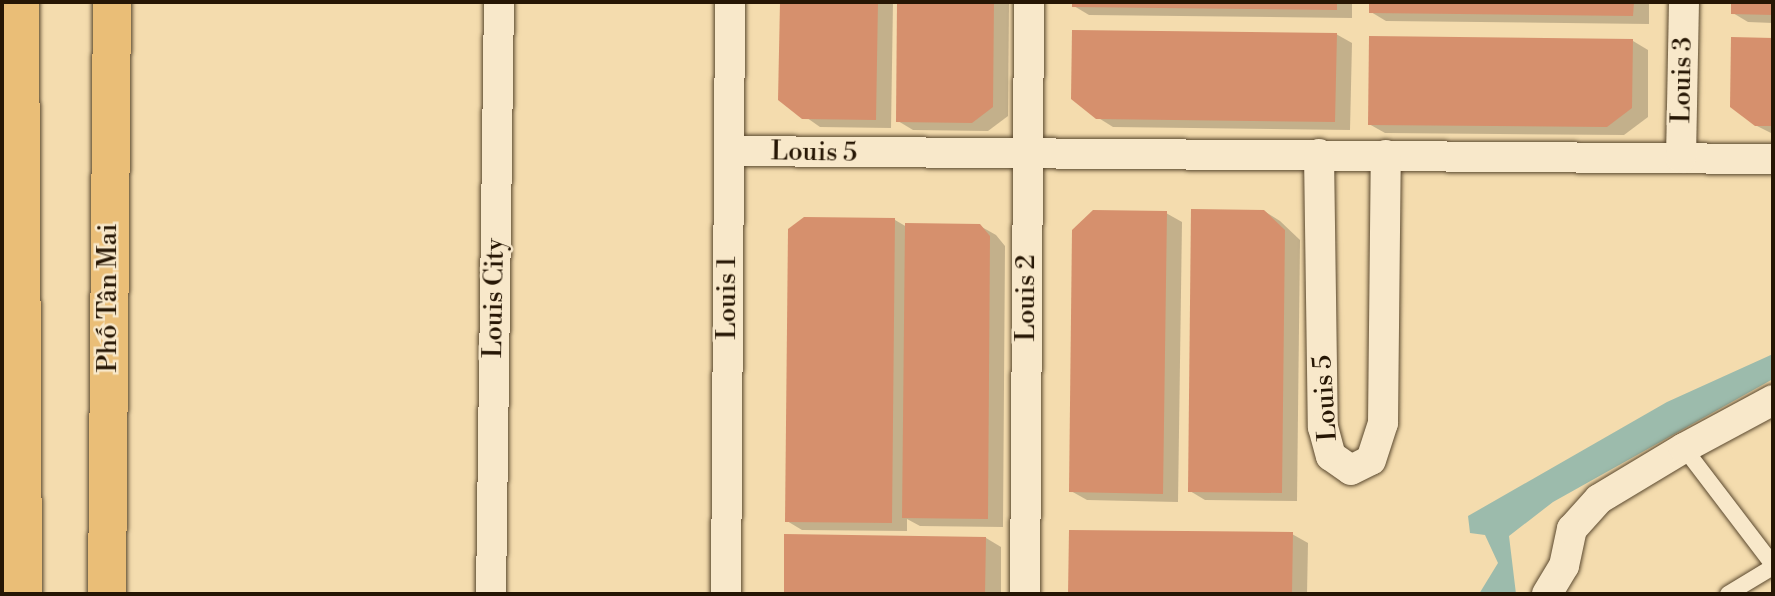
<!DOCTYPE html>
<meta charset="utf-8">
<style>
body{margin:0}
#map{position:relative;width:1775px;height:596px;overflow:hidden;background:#f4dcae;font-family:"Libre Bodoni",serif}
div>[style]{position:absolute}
.water>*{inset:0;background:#9cbbac}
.shadow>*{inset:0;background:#0003}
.building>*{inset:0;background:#d6906d}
.roads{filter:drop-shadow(0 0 2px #5a482e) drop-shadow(0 0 2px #5a482e)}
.lane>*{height:16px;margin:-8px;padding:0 8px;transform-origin:8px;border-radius:8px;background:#f8e8ca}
.street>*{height:30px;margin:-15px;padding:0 15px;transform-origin:15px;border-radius:15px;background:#f8e8ca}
.primary>*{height:38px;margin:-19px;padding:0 19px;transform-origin:19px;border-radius:19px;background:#eabe77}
span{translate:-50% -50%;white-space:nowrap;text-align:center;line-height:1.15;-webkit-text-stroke:5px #f8e8ca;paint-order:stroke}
.street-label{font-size:26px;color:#261604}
.frame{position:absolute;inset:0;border:4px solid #261604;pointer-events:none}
</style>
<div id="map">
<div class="water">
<i style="clip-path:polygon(1773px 354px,1773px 379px,1553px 502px,1509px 536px,1516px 594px,1479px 594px,1498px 563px,1485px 535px,1470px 533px,1468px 516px,1667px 402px)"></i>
</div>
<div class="shadow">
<i style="clip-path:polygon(781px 2px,893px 2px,891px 128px,820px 127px,780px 99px)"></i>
<i style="clip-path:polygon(899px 2px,1009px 2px,1008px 116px,988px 131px,913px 130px,898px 121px)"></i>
<i style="clip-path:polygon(1074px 2px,1352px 2px,1352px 18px,1089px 15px,1074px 6px)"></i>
<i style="clip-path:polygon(1371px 2px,1649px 2px,1649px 24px,1386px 21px,1371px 12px)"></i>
<i style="clip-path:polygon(1733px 2px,1773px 2px,1773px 23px,1748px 22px,1733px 13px)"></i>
<i style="clip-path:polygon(1336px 34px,1352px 43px,1350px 130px,1113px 127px,1097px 117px)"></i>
<i style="clip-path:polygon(1733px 39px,1773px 39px,1773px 134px,1755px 125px)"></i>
<i style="clip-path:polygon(1633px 41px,1648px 50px,1648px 117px,1624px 135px,1385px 133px,1369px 124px)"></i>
<i style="clip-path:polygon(1264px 211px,1280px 221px,1300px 240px,1297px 501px,1205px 500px,1190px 491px)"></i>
<i style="clip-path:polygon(1166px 213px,1182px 222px,1178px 502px,1087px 500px,1071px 491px)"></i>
<i style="clip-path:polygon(895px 220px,907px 227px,980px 226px,996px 235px,1005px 246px,1003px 527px,920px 526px,907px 519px,907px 531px,802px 530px,787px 521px)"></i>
<i style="clip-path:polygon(1070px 531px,1292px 534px,1308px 543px,1307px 594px,1070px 594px)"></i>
<i style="clip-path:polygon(786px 536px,986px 538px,1001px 547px,1001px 594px,786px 594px)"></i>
</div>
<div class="building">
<i style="clip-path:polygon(780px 2px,878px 2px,876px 120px,802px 119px,778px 100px)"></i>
<i style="clip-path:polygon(897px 2px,994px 2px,993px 107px,972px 123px,896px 122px)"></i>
<i style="clip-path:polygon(1072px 2px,1337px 2px,1337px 10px,1072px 7px)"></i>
<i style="clip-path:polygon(1369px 2px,1634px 2px,1633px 16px,1369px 13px)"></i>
<i style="clip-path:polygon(1731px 2px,1773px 2px,1773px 15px,1731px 14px)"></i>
<i style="clip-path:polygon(1072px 30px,1337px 33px,1335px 122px,1096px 119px,1071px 99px)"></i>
<i style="clip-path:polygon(1369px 36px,1633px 39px,1632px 108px,1607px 127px,1368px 125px)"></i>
<i style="clip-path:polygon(1731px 37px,1773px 38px,1773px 126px,1755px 126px,1730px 107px)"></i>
<i style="clip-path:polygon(1191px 209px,1264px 210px,1285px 230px,1282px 493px,1188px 492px)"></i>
<i style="clip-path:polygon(1093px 210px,1167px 211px,1163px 494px,1069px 492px,1072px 230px)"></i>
<i style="clip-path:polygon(804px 217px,895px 218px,892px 523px,785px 522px,788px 229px)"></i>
<i style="clip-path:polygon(905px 223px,980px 224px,990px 236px,988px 519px,902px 518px)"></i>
<i style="clip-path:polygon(1069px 530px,1293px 532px,1292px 594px,1068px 594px)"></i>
<i style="clip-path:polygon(784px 534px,986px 537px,985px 594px,784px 594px)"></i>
</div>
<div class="roads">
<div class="lane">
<i style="left:1684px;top:448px;width:147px;rotate:52.7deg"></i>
<i style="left:1728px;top:594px;width:52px;rotate:-31deg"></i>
</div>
<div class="street">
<i style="left:729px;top:151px;width:1044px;rotate:0.44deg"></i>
<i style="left:1319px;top:154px;width:273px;rotate:89.2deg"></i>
<i style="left:1323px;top:427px;width:30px;rotate:75deg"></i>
<i style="left:1331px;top:456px;width:24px;rotate:35deg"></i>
<i style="left:1351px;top:470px;width:22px;rotate:-27deg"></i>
<i style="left:1371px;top:460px;width:39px;rotate:-72deg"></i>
<i style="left:1383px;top:423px;width:268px;rotate:-89.4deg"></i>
<i style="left:1681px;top:158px;width:156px;rotate:-88.9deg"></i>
<i style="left:491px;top:594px;width:592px;rotate:-89.23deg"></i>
<i style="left:726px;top:594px;width:592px;rotate:-89.61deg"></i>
<i style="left:1025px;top:594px;width:592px;rotate:-89.61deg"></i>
<i style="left:1547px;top:594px;width:33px;rotate:-59deg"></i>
<i style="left:1564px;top:566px;width:38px;rotate:-78deg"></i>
<i style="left:1572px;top:529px;width:40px;rotate:-48deg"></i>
<i style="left:1599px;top:499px;width:99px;rotate:-31deg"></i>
<i style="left:1684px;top:448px;width:101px;rotate:-28.3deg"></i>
</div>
<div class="primary">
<i style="left:20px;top:2px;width:592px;rotate:89.71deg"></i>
<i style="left:107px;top:594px;width:592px;rotate:-89.52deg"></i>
</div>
</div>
<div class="street-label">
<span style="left:1683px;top:80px;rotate:-89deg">Louis 3</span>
<span style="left:814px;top:153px;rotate:1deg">Louis 5</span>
<span style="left:109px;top:298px;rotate:-90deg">Phố Tân Mai</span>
<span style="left:495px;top:298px;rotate:-89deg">Louis City</span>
<span style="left:728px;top:298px;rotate:-90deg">Louis 1</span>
<span style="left:1027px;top:298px;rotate:-90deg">Louis 2</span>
<span style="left:1326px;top:398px;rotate:-94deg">Louis 5</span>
</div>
<div class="frame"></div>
</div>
